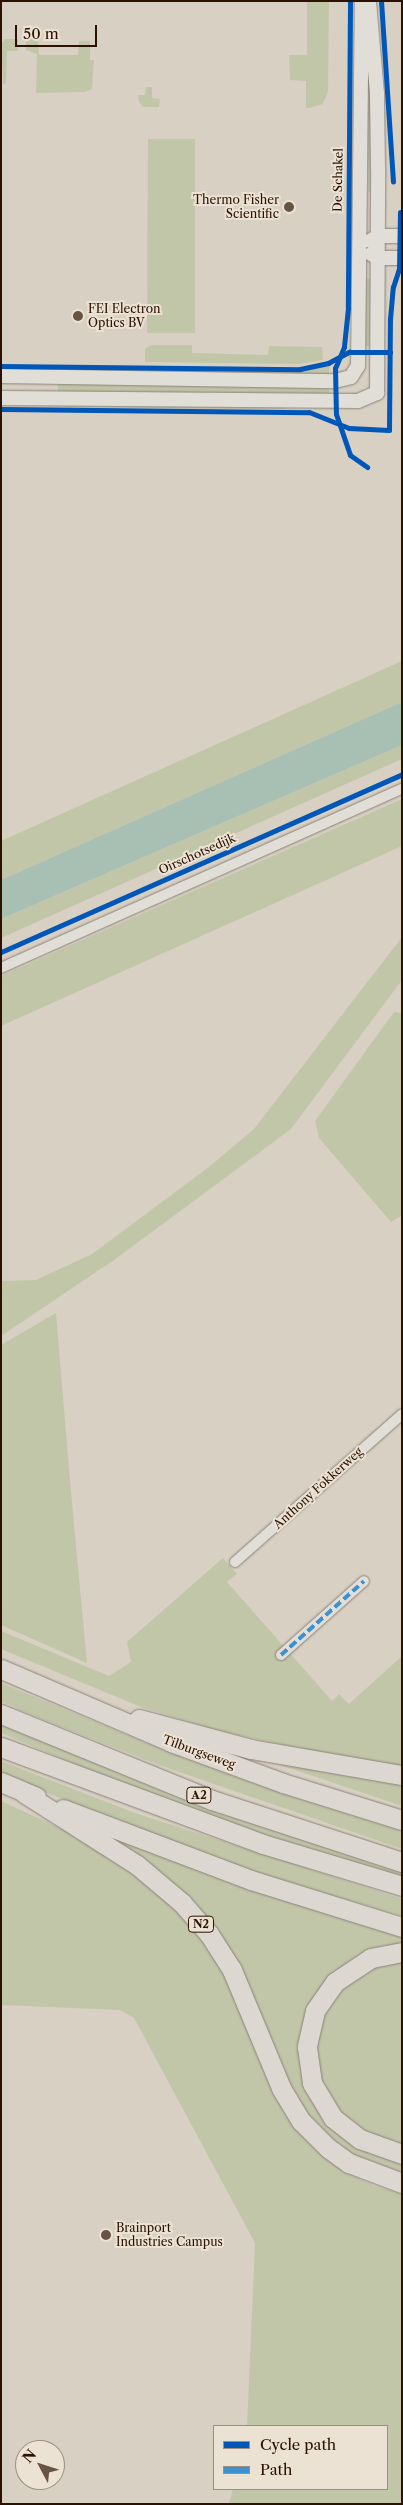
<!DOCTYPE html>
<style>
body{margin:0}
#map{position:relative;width:403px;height:2505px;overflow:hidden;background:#d8d0c3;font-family:"Libre Caslon Text",serif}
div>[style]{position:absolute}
.green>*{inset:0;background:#c2c6a8}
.water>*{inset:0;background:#a8bfb4}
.roads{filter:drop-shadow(0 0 1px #8a8279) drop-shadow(0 0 1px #8a8279)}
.street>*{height:10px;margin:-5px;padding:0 5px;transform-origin:5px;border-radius:5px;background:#e1ded7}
.secondary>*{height:14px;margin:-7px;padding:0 7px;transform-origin:7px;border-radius:7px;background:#e1ded7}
.highway>*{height:19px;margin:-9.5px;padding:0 9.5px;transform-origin:9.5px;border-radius:9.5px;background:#dcd8d1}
.quiet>*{height:4px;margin-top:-2px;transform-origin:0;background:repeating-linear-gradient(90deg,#3c92d0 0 8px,transparent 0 12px)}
.cycleway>*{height:5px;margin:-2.5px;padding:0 2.5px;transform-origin:2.5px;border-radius:2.5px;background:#0057b8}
.dots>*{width:14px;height:14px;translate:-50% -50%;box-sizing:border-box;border:2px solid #ebe2d3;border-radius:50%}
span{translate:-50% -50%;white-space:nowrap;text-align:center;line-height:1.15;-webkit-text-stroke:4px #ebe2d3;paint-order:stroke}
.shield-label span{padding:1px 4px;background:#ebe2d3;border:1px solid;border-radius:4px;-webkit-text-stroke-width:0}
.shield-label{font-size:11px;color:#2b1100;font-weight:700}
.street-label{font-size:12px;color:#2b1100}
.poi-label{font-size:12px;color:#2b1100}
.right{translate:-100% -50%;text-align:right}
.left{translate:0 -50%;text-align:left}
.frame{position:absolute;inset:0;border:2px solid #2b1100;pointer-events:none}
.legend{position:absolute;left:213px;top:2425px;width:175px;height:65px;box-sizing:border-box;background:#ebe2d3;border:1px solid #9e8e7f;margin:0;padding:6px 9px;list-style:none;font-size:15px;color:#2b1100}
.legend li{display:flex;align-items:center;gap:10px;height:25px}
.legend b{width:25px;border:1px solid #9e8e7f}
.north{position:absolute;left:15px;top:2440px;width:50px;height:50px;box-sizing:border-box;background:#ebe2d3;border:1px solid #9e8e7f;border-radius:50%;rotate:310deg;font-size:14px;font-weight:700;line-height:20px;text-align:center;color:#2b1100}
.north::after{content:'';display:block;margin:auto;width:18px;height:22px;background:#685444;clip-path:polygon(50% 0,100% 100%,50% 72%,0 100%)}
.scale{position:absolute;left:15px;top:25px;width:82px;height:22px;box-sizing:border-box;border:2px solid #2b1100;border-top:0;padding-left:6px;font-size:15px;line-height:18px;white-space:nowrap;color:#2b1100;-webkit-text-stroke:4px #ebe2d3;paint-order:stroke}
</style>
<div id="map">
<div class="green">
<i style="clip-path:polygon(307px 1px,329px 1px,328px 91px,323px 104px,309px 108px,306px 108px,306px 81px,290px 80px,289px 55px,307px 55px)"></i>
<i style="clip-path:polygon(5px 39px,18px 39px,18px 51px,7px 51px,6px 84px,3px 84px,1px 44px)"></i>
<i style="clip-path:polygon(26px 39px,38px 39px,39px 55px,78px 55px,79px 41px,90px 41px,90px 60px,94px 60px,92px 89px,85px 92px,36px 93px,37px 54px,26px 50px)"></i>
<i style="clip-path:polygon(369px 78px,371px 78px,375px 192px,368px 192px)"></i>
<i style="clip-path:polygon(146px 87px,152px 87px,152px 98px,160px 99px,159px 107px,143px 107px,139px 102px,138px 95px,145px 95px)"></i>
<i style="clip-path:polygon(148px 139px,195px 139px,195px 333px,147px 333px)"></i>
<i style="clip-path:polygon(356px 200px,352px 306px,349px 303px,350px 204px)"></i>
<i style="clip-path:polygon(364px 279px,374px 279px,373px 346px,364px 346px)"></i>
<i style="clip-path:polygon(151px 345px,192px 345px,192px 353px,268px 355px,269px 346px,322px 347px,323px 360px,298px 364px,145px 362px,145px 349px)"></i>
<i style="clip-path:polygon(330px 365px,329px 374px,150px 372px,150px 369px,300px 371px)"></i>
<i style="clip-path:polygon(58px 384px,329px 385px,329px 395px,58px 392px)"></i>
<i style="clip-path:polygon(67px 404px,285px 406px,287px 409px,65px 407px)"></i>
<i style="clip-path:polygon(402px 661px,402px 702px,1px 880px,1px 841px)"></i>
<i style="clip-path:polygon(402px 745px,402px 759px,1px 938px,1px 919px)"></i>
<i style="clip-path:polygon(402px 799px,402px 846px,1px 1026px,1px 976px)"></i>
<i style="clip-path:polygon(402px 937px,402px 980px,291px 1129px,114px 1260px,1px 1336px,1px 1281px,36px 1280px,92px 1254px,209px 1167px,254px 1129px)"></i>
<i style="clip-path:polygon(394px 1012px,402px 1013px,402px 1215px,391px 1222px,319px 1138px,315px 1121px)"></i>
<i style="clip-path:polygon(56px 1313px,71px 1492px,87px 1663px,1px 1625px,1px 1345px)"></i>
<i style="clip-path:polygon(223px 1558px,237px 1574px,227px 1582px,332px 1701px,339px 1694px,349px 1704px,402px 1656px,402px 1771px,216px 1730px,141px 1707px,1px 1649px,1px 1631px,109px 1676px,131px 1662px,127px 1642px)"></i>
<i style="clip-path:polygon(1px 1683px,166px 1751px,281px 1793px,402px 1831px,402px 1849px,159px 1765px,34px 1716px,1px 1701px)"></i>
<i style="clip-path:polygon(1px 1723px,402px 1870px,402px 1878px,266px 1836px,147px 1794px,1px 1733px)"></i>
<i style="clip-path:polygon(230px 1748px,290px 1764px,402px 1785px,402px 1806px)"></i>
<i style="clip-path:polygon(1px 1761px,138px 1814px,402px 1899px,402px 1916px,254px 1872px,130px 1827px,1px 1774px)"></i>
<i style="clip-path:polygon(1px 1801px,91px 1842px,153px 1882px,217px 1952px,323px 2156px,344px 2172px,375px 2186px,402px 2194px,402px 2504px,229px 2504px,233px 2489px,387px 2489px,387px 2426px,247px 2426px,255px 2243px,134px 2018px,120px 2010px,1px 2005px)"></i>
<i style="clip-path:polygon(82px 1826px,248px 1888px,402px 1936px,402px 1948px,315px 2002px,315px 2099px,402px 2162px,402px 2172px,354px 2155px,305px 2118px,224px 1948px)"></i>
<i style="clip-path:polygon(402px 1956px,402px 2150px,343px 2120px,316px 2080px,315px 2022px,348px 1975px)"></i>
</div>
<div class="water">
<i style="clip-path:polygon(402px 702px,402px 745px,1px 919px,1px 880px)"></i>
</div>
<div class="roads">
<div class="street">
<i style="left:1px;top:968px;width:439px;rotate:-24.1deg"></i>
<i style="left:235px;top:1562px;width:223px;rotate:-41.5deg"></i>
<i style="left:281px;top:1655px;width:111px;rotate:-41.7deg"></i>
</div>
<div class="secondary">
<i style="left:370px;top:241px;width:9px;rotate:-32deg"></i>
<i style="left:378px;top:236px;width:24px"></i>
<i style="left:371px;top:254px;width:8px;rotate:30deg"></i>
<i style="left:378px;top:258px;width:24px"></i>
<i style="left:1px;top:376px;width:334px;rotate:0.9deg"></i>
<i style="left:335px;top:381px;width:16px;rotate:-14deg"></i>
<i style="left:351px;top:377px;width:13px;rotate:-58deg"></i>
<i style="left:358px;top:366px;width:365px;rotate:-89.4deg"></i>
<i style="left:1px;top:398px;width:357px;rotate:0.5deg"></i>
<i style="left:358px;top:401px;width:21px;rotate:-23deg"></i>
<i style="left:377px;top:393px;width:225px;rotate:-89.7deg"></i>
<i style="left:378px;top:168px;width:75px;rotate:-90.8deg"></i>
<i style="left:377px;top:93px;width:92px;rotate:-95deg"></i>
</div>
<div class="highway">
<i style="left:1px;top:1669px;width:185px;rotate:23.2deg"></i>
<i style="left:171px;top:1742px;width:119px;rotate:20.1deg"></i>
<i style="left:283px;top:1783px;width:125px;rotate:17.3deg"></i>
<i style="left:1px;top:1714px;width:228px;rotate:22.2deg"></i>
<i style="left:212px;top:1800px;width:200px;rotate:18.1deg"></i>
<i style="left:139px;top:1719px;width:116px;rotate:15deg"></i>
<i style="left:251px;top:1749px;width:153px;rotate:9.8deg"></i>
<i style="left:1px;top:1747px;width:279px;rotate:20.3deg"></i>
<i style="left:263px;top:1844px;width:145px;rotate:16.8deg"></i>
<i style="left:1px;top:1782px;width:38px;rotate:23deg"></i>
<i style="left:24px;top:1793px;width:134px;rotate:32.5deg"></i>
<i style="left:137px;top:1865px;width:59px;rotate:40.2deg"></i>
<i style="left:182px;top:1903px;width:41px;rotate:48.9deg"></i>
<i style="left:209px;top:1934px;width:43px;rotate:57.4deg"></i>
<i style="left:232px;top:1970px;width:128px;rotate:67.4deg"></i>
<i style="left:281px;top:2088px;width:39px;rotate:59deg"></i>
<i style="left:301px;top:2121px;width:38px;rotate:45deg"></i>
<i style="left:328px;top:2148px;width:26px;rotate:36deg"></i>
<i style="left:349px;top:2163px;width:57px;rotate:20.7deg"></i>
<i style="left:63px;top:1809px;width:201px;rotate:20.7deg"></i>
<i style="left:251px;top:1880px;width:158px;rotate:17.3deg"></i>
<i style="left:402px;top:1952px;width:32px;rotate:169deg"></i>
<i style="left:371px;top:1958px;width:43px;rotate:146.3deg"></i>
<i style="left:335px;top:1982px;width:35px;rotate:125deg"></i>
<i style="left:315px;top:2011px;width:37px;rotate:103deg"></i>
<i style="left:307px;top:2047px;width:36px;rotate:82deg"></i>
<i style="left:312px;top:2083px;width:41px;rotate:59deg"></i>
<i style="left:333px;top:2118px;width:34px;rotate:38deg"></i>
<i style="left:360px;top:2139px;width:45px;rotate:19.7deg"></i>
</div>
</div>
<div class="quiet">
<i style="left:281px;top:1655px;width:111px;rotate:-41.7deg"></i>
</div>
<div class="cycleway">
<i style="left:350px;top:1px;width:307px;rotate:90.4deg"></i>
<i style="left:348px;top:308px;width:39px;rotate:96deg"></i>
<i style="left:344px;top:347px;width:23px;rotate:113deg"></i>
<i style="left:335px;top:368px;width:46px;rotate:88.8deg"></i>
<i style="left:336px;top:414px;width:43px;rotate:71.1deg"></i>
<i style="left:350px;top:455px;width:21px;rotate:35deg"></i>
<i style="left:381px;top:1px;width:181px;rotate:86.2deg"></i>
<i style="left:1px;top:366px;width:299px;rotate:0.6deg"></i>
<i style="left:300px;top:369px;width:29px;rotate:-12deg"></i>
<i style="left:328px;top:363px;width:24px;rotate:-28deg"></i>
<i style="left:349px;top:352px;width:41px"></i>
<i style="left:1px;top:409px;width:308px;rotate:0.6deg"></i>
<i style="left:309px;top:412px;width:43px;rotate:21.8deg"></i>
<i style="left:349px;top:428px;width:40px;rotate:2.9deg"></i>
<i style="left:389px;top:430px;width:111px;rotate:-89.5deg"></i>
<i style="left:390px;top:319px;width:32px;rotate:-85deg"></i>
<i style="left:393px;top:287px;width:19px;rotate:-72deg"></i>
<i style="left:399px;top:269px;width:57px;rotate:-89deg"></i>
<i style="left:1px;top:952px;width:439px;rotate:-23.9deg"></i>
</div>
<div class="dots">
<i style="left:289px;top:207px;background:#685444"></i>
<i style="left:78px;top:316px;background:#685444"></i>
<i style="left:106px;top:2235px;background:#685444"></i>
</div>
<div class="shield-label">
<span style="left:199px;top:1795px">A2</span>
<span style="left:201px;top:1924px">N2</span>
</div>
<div class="street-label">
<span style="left:338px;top:180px;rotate:-89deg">De Schakel</span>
<span style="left:197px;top:854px;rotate:-24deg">Oirschotsedijk</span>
<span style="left:318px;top:1488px;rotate:-42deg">Anthony Fokkerweg</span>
<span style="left:199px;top:1752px;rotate:20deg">Tilburgseweg</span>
</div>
<div class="poi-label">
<span class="right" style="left:279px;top:207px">Thermo Fisher<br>Scientific</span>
<span class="left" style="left:88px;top:316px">FEI Electron<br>Optics BV</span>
<span class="left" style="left:116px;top:2235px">Brainport<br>Industries Campus</span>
</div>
<div class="frame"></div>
<ul class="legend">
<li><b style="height:6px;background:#0057b8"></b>Cycle path</li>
<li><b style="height:6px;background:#3c92d0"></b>Path</li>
</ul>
<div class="north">N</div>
<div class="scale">50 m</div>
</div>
